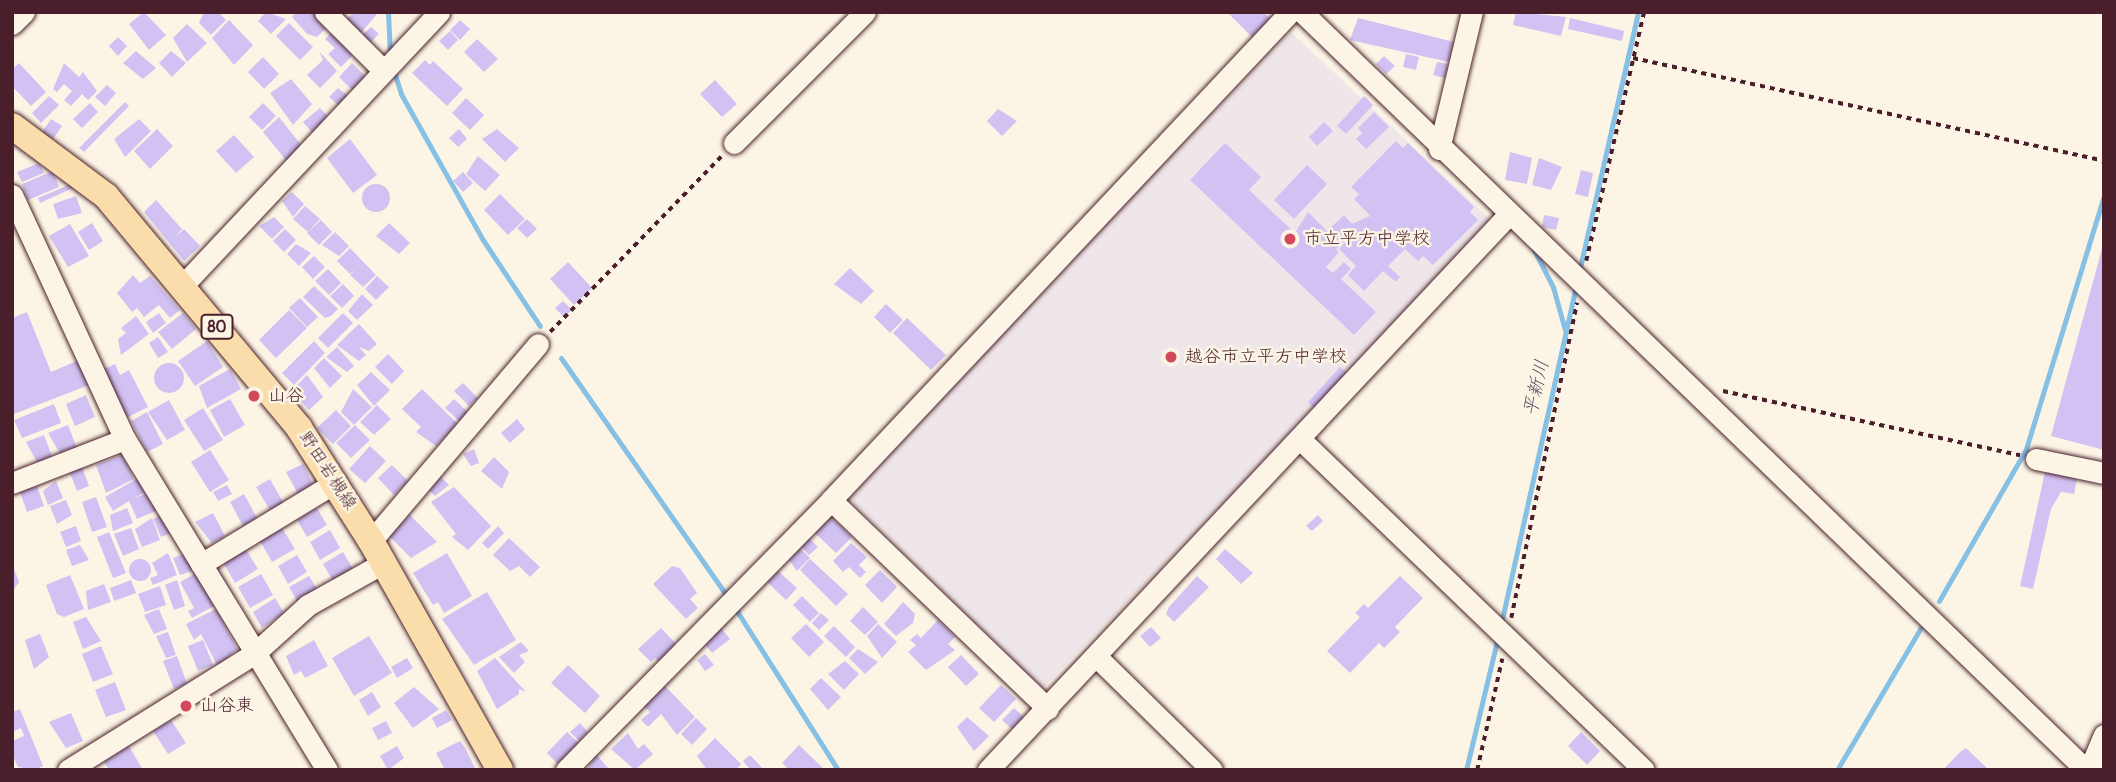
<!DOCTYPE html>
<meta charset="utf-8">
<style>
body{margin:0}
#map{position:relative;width:2116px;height:782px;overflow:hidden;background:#fcf5e5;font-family:Pangolin,"Klee One",sans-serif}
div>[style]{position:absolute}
.built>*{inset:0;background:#efe6e9}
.stream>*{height:5px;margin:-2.5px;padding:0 2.5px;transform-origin:2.5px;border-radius:2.5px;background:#86c0e5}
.building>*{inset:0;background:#d1c2f3}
.round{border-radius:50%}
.path>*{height:3.5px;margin-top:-1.75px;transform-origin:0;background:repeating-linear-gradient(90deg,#4a1f2b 0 5px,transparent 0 10px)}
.roads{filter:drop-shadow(0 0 2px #4a1f2b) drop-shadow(0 0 2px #4a1f2b)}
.minor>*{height:21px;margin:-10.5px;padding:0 10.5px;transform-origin:10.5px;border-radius:10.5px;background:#fcf5e5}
.major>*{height:26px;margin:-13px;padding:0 13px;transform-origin:13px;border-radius:13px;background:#fbddab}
.dots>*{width:19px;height:19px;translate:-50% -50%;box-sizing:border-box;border:4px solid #fcf5e5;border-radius:50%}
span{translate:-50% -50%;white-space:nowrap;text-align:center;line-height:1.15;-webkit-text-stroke:5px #fcf5e5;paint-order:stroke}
.shield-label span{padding:2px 5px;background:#fcf5e5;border:2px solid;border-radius:5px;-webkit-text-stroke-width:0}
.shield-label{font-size:16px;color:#4a1f2b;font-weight:700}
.poi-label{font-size:18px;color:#4a1f2b}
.left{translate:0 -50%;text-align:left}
.street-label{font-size:18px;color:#4a1f2b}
.water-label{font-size:19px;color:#5c4f63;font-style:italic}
.frame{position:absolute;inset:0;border:14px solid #4a1f2b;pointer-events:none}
</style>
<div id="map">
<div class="built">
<i style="clip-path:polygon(1291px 32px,1495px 224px,1042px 689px,849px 499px,848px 490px)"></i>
</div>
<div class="stream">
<i style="left:388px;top:12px;width:42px;rotate:87.3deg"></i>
<i style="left:395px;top:75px;width:20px;rotate:72deg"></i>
<i style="left:401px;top:94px;width:167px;rotate:60.7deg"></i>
<i style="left:483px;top:240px;width:103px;rotate:56.5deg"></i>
<i style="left:1533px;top:248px;width:44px;rotate:62.9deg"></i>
<i style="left:1553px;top:287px;width:45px;rotate:74.4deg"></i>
<i style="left:1579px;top:272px;width:267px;rotate:-77.2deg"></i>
<i style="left:561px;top:358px;width:292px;rotate:55.1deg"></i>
<i style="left:1939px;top:601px;width:175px;rotate:-60.2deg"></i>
<i style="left:2026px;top:449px;width:265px;rotate:-72.9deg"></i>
<i style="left:733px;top:605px;width:196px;rotate:57.5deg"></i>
<i style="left:1501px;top:624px;width:347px;rotate:-77.5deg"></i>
<i style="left:1466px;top:770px;width:137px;rotate:-76.5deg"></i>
<i style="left:1837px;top:770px;width:164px;rotate:-59.5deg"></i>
</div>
<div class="building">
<i style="clip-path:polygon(144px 12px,166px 35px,149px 50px,129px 24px)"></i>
<i style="clip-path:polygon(204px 12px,218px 12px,226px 20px,211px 35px,199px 23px)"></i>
<i style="clip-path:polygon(266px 12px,286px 19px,271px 34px,258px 21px)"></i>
<i style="clip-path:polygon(297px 12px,319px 12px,330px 24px,317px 37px,307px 34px,292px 17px)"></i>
<i style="clip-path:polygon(354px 12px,375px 12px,377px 14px,361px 33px,347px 19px)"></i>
<i style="clip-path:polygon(1227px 12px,1263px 12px,1273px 21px,1255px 40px)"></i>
<i style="clip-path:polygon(1516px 12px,1566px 17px,1561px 36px,1513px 25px)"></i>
<i style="clip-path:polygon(1358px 18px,1454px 42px,1449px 62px,1350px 40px)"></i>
<i style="clip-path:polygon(1570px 18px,1624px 31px,1622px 41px,1568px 29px)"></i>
<i style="clip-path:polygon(229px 20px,253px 45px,234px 65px,212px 38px)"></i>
<i style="clip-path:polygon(460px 20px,470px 29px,460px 40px,450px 30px)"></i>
<i style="clip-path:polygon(289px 23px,313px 47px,300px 60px,276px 36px)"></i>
<i style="clip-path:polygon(187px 24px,207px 43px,187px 62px,173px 38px)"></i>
<i style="clip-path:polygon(371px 27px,379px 34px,370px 43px,362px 35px)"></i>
<i style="clip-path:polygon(336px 28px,358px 50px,341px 67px,328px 54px,335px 48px,325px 39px)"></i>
<i style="clip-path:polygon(450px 31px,458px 40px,448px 50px,439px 41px)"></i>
<i style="clip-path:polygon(118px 37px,127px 46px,118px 56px,109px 46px)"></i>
<i style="clip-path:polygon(477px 39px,498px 59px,484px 72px,464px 52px)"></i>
<i style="clip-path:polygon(136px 51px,156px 68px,143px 79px,123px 63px)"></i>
<i style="clip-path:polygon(171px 51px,186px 63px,172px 77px,159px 63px)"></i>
<i style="clip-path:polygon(319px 51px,337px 71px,320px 88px,307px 75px,323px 60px)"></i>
<i style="clip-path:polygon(1406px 54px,1419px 57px,1416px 70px,1403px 67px)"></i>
<i style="clip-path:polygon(1384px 56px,1395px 66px,1386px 74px,1376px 64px)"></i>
<i style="clip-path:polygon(263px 57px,279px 74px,264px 89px,248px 72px)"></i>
<i style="clip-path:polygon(425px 60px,430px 65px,433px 61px,463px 89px,447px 106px,412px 73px)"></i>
<i style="clip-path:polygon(1437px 62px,1448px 64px,1445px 78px,1433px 75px)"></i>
<i style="clip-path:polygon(19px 63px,46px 92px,31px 106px,12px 86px,12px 69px)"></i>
<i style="clip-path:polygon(64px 63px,79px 77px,83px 72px,97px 91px,88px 100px,82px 94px,71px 106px,64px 100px,72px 91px,64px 84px,57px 92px,53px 89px)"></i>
<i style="clip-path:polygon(352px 63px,371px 82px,358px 96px,339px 77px)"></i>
<i style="clip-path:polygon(291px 79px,312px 104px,293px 125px,270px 93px)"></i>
<i style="clip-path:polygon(715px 80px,737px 104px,722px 117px,700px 94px)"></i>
<i style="clip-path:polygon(107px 85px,116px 93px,105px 106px,95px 97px)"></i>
<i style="clip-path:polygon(338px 88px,348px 96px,339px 106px,329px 97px)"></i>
<i style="clip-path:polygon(49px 96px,59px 105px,41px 123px,32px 113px)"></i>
<i style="clip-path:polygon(1364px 96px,1373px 105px,1346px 134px,1337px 126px)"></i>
<i style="clip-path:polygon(466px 98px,484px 115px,470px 130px,452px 113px)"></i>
<i style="clip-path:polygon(125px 102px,129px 106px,84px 152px,79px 148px)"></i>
<i style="clip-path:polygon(90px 103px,98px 112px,82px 128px,73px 119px)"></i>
<i style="clip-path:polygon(263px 103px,276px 116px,262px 130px,249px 117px)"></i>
<i style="clip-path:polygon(320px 108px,334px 123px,317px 138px,303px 122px)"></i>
<i style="clip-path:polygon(998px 109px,1017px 121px,1002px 136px,987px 121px)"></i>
<i style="clip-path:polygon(1374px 112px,1389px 127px,1366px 149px,1356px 139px,1362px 133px,1358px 128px)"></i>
<i style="clip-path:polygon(279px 117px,305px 150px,290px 165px,263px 132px)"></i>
<i style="clip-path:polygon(51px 119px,62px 126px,53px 139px,42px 132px)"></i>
<i style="clip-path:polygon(139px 119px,151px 131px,125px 157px,114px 139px)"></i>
<i style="clip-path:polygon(1324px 122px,1333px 131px,1317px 146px,1309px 137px)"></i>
<i style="clip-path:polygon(157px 129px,173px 146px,150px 169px,134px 151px)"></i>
<i style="clip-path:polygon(459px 129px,467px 139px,458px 147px,449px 138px)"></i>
<i style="clip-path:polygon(497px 129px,519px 148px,505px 162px,482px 139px)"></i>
<i style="clip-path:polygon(234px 135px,254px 157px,236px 173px,216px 151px)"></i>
<i style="clip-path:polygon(350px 139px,377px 175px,353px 193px,327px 158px)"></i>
<i style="clip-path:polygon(1396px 141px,1403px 148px,1408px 143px,1474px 207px,1470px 212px,1478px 220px,1433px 265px,1423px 256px,1418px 261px,1405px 249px,1388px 266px,1400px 277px,1396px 282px,1383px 271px,1364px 291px,1348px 275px,1356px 266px,1339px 249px,1360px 226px,1336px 249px,1339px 252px,1326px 267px,1333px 273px,1344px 262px,1351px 269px,1341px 279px,1376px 312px,1354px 335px,1190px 180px,1225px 143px,1261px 177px,1249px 190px,1295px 233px,1308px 212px,1327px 231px,1344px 215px,1352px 224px,1370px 216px,1382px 228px,1354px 199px,1359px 194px,1351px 187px)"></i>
<i style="clip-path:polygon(1510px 152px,1532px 158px,1527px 184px,1505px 180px)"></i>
<i style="clip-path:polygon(478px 156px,500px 175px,485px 191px,466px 174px)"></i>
<i style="clip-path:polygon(1539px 158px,1562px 167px,1551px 190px,1532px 185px)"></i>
<i style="clip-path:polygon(39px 163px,44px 173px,22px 182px,17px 172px)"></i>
<i style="clip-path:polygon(1307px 165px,1327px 184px,1294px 219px,1274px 200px)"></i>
<i style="clip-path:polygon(1581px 170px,1593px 173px,1588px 197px,1575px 194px)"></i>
<i style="clip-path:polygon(53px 171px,59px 187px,28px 200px,22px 184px)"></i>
<i style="clip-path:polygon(463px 172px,473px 183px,463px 192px,453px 181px)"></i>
<i class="round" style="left:362px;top:184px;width:28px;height:28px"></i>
<i style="clip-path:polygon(71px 184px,73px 188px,40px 203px,38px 198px)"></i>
<i style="clip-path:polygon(292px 192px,304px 204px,293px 217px,282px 201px)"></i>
<i style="clip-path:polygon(500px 194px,525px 219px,508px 235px,484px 210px)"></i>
<i style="clip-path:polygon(76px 196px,82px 213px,58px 219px,53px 204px)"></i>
<i style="clip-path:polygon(156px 200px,182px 229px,175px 237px,184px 229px,200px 246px,184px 261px,144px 212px)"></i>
<i style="clip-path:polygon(305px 206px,320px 219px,308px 232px,293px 219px)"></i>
<i style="clip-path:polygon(1544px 215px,1559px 218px,1556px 230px,1542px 227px)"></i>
<i style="clip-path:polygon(274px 217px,284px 227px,272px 239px,259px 226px)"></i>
<i style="clip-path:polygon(527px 219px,537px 229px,527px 238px,517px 228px)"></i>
<i style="clip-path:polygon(321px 220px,332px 232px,319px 245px,307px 233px)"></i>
<i style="clip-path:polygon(92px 223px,103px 241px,89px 250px,78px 232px)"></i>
<i style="clip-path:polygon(389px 223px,410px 243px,399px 254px,376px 236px)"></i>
<i style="clip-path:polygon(70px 224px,89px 256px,68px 267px,49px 236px)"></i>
<i style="clip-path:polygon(285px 229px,296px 240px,284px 252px,273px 241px)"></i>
<i style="clip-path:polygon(335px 232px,349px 246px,339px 256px,322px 245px)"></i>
<i style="clip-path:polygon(296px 244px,311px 253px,299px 266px,287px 254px)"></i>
<i style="clip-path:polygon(2103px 245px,2104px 245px,2104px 450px,2051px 436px)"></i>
<i style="clip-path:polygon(350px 248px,376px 275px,363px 287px,350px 275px,356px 269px,350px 274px,337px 261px)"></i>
<i style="clip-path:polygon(314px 256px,325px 267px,313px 279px,302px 267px)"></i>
<i style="clip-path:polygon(568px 262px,592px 288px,574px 305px,550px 279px)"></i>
<i style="clip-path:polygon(850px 268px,874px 291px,861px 304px,834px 284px)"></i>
<i style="clip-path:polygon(328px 269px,341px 283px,329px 295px,315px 281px)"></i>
<i style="clip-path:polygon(133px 275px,140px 283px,150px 276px,180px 310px,170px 318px,159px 305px,144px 317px,137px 308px,132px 312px,117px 293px)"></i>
<i style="clip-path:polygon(377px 276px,389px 287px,376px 300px,365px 289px)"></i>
<i style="clip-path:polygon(343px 284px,354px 296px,342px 308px,330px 296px)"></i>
<i style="clip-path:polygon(314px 286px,338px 309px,331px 316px,325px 318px,303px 297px)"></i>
<i style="clip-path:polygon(362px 294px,373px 305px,357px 320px,348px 311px)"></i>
<i style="clip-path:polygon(300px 298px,318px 317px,307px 327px,289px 308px)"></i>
<i style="clip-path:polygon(563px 301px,572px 310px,564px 317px,555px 308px)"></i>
<i style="clip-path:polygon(886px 304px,903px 320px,890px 333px,874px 317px)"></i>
<i style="clip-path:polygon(289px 310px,307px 328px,276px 358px,259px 340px)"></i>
<i style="clip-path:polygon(27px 312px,51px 372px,79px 360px,89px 385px,14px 414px,12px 318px)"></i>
<i style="clip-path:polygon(159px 313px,166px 323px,153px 333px,146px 322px)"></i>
<i style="clip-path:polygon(183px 313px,196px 329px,172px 349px,158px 332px)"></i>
<i style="clip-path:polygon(343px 313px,353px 323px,328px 348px,318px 338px)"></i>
<i style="clip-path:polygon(136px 316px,149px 334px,121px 355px,118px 339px,126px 333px,121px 328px)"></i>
<i style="clip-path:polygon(907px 318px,946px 355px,931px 370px,893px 333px)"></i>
<i style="clip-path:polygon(359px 324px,377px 344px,369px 351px,359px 347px,366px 355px,359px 361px,337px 345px)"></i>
<i style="clip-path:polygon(158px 337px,168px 352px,158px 358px,149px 343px)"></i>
<i style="clip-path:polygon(207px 341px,223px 367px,195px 386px,178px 361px)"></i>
<i style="clip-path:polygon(314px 341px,325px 353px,294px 385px,282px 373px)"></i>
<i style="clip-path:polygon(337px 347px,354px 366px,347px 372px,326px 357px)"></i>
<i style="clip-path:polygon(388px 354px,404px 371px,392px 384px,375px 367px)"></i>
<i style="clip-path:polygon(324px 358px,342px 376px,330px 388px,314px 368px)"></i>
<i class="round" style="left:154px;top:363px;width:30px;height:30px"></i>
<i style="clip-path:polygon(115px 364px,120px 375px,129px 370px,148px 407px,126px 418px,102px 370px)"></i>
<i style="clip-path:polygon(1340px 367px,1349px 375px,1316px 410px,1308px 402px)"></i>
<i style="clip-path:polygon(230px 369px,241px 389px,207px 408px,199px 386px)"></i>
<i style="clip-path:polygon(371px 372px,390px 390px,374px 406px,357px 385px)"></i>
<i style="clip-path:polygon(307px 375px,323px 397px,309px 410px,291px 391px)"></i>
<i style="clip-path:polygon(463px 383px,478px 398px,469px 406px,454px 391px)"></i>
<i style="clip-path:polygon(353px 389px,372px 407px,354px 425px,341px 412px)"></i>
<i style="clip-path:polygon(422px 389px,458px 424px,436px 446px,416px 432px,421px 427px,402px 409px)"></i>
<i style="clip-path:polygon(86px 395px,95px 417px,75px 426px,66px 404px)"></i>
<i style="clip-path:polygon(230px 399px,245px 425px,224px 437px,210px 410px)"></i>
<i style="clip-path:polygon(454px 399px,469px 413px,460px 422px,445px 408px)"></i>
<i style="clip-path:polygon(169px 400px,185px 430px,167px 440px,148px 412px)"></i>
<i style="clip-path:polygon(54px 404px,61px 423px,22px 438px,14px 420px)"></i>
<i style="clip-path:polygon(377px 405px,391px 419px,374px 435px,360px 422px)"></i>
<i style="clip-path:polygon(203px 408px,223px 440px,204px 451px,184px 420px)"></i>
<i style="clip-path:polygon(336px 410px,351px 426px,333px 444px,317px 428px)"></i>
<i style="clip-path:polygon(147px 412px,163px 444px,147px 452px,131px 421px)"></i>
<i style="clip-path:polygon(517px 419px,525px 429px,510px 443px,501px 433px)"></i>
<i style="clip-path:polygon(68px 425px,77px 448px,61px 455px,48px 433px)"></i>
<i style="clip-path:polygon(355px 425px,370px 440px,351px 458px,336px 443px)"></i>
<i style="clip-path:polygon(44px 435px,53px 459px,38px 464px,26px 442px)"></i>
<i style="clip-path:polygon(370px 446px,386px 461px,365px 483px,349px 469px)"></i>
<i style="clip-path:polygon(474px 449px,479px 463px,471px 466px,463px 454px)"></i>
<i style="clip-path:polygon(210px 450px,229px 480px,210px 492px,191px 462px)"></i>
<i style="clip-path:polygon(122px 455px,134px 479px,106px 493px,96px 465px)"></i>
<i style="clip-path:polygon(494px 457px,509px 472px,502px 489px,481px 471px)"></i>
<i style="clip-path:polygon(303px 464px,315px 488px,299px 496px,286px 472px)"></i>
<i style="clip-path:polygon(392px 465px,408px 481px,394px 495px,378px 478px)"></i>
<i style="clip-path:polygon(82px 467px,89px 486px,77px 491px,70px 473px)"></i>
<i style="clip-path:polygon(2045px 472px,2077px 479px,2074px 494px,2061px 492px,2051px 509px,2033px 589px,2020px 586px)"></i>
<i style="clip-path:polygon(143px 475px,151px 489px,133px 499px,150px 492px,158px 510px,137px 519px,129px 501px,113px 511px,105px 497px)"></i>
<i style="clip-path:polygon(441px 477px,449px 485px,435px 496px,429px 490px)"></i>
<i style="clip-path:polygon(270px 479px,284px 504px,271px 512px,256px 487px)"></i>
<i style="clip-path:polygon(56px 481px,63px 498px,48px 505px,43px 491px)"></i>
<i style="clip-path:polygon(227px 485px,232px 494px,218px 501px,213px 492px)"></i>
<i style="clip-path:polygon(37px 486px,44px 506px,27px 512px,20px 492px)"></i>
<i style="clip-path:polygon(454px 487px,491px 526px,468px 550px,452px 537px,456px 534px,431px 502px)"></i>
<i style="clip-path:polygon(244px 494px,257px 518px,243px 526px,230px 502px)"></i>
<i style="clip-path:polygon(96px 497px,107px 527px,92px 532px,82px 502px)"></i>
<i style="clip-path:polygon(66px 500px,72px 515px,57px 524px,50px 506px)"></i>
<i style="clip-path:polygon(127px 508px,133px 523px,113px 531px,110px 515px)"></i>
<i style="clip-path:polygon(317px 508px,327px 525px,307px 537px,297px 520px)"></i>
<i style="clip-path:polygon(213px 513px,225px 536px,212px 543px,195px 522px)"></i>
<i style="clip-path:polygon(165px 514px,173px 532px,161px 537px,153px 519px)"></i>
<i style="clip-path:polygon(410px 515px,437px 542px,411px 558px,389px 536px)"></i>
<i style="clip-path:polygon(1318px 515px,1323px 521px,1312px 531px,1306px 526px)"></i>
<i style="clip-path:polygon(831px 517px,852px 537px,836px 553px,815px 533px)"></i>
<i style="clip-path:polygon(152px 518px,160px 540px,142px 547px,135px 529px)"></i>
<i style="clip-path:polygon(76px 526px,81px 541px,66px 547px,60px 532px)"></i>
<i style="clip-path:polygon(498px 526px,504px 533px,488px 549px,482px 543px)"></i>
<i style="clip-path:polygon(131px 528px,139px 549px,123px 556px,114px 534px)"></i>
<i style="clip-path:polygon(282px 528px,295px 549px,272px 562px,260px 541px)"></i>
<i style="clip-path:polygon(330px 530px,340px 548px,320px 560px,310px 542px)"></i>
<i style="clip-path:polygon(109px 532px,126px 573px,113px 578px,97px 537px)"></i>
<i style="clip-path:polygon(808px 537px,818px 547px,809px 555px,800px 546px)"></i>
<i style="clip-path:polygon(509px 538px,540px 567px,530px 577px,519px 566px,510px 571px,493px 555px)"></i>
<i style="clip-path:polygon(851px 543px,867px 557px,859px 565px,866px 572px,860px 578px,849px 567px,843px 572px,833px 561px)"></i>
<i style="clip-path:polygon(80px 545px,89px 560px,72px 566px,66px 550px)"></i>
<i style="clip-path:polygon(798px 546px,810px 558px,797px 571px,787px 557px)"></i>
<i style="clip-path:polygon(245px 548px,258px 569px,235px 583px,223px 562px)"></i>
<i style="clip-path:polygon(1225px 549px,1253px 573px,1241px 584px,1216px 559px)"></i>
<i style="clip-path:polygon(343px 552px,353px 569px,333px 581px,323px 564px)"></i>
<i style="clip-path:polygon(168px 553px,177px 575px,153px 585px,150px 578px,158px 575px,152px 563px)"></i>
<i style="clip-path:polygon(447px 553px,472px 596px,444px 613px,438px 602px,433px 605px,413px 573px)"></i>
<i style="clip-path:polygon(184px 554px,195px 570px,180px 575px,173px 558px)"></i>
<i style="clip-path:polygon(297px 555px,307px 572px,288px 584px,278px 566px)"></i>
<i style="clip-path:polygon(810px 559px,848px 594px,836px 606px,800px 570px)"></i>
<i class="round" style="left:129px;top:559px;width:22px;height:22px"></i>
<i style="clip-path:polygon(12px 563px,19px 582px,12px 592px)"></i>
<i style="clip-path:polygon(672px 566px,680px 568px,697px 593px,690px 599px,698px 608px,686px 619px,653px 584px)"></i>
<i style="clip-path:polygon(880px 570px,897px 587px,882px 603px,865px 585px)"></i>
<i style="clip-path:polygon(778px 571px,797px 588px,786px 600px,767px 582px)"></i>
<i style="clip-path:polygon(198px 572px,216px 605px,192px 618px,188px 611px,194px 608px,180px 582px)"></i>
<i style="clip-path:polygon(261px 574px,273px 595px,250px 608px,238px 587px)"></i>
<i style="clip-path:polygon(70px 575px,84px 609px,64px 617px,57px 614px,46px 585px)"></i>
<i style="clip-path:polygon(309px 576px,317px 589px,297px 601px,289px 587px)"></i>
<i style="clip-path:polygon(1197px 576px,1209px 587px,1174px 622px,1166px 614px,1169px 607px)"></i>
<i style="clip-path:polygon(1400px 576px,1423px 598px,1395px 627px,1400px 632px,1384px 648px,1379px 643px,1350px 673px,1327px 651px,1360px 617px,1355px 613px,1364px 604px,1368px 608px)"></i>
<i style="clip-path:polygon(131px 580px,136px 593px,114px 601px,110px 588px)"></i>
<i style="clip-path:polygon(177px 580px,185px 606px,174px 610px,165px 585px)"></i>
<i style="clip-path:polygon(104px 584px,111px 602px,88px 610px,86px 591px)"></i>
<i style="clip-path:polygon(160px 586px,166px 605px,145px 612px,138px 594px)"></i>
<i style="clip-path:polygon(487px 592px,516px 640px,474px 665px,442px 619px)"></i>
<i style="clip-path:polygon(802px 596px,819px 613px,810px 622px,793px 605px)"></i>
<i style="clip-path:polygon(275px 598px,284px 613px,262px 628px,253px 612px)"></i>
<i style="clip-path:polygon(903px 602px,915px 614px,913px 623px,896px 636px,884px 624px)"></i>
<i style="clip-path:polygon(863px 607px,878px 622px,865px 635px,850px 621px)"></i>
<i style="clip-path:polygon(159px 609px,167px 629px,154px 634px,144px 615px)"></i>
<i style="clip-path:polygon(216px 609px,237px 649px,218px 667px,201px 634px,194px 640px,186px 624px)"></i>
<i style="clip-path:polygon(821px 613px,829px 620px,819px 630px,812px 623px)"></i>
<i style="clip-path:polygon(86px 617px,101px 641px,83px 649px,73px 622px)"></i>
<i style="clip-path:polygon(938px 620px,955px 637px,948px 644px,955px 650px,926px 670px,908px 652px,916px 645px,910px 640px,917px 634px,921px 638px)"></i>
<i style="clip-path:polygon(806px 624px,824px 642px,809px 657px,791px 638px)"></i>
<i style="clip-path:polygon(878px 624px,897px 642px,882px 658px,867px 636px)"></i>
<i style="clip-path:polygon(834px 626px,855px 647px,846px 657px,824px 636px)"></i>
<i style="clip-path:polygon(1151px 627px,1161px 638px,1150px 647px,1140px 636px)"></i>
<i style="clip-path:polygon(661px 628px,678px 646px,660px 663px,655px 658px,651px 662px,638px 649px)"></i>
<i style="clip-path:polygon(721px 628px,730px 639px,712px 653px,704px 643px)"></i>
<i style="clip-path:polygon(168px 632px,176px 655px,166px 658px,156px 636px)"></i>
<i style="clip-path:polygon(40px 634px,49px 657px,34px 669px,25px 640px)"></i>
<i style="clip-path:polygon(369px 636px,392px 673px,354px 696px,332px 658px)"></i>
<i style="clip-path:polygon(203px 640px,213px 665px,198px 671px,188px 646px)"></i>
<i style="clip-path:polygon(314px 640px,328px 666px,305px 678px,301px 671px,294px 675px,286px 656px)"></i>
<i style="clip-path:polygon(521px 642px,529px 651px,519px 655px,525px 662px,514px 673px,499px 657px)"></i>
<i style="clip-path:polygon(101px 646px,113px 674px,93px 682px,82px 654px)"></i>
<i style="clip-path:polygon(858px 649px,878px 662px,865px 674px,849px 658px)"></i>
<i style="clip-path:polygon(705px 654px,714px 665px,705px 671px,697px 660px)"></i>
<i style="clip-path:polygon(961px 655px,979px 674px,966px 686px,948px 667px)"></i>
<i style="clip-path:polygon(177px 656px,187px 684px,174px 689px,163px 661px)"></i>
<i style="clip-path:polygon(407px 658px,413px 668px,397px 678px,391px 667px)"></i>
<i style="clip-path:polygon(495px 658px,526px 692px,519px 689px,519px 694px,497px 709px,477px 671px)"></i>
<i style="clip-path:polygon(845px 661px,859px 674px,844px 690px,828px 674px)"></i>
<i style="clip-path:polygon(568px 665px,600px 696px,585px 713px,551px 683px)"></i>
<i style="clip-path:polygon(821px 678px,841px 697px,828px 710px,810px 689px)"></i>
<i style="clip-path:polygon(115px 682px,126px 710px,106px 717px,95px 690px)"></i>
<i style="clip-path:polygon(663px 684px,695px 717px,677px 735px,661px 714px,648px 727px,641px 720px,650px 712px,642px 705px)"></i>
<i style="clip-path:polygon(1001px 685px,1016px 699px,994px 722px,979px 708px)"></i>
<i style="clip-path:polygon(414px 687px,439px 709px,413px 728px,394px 703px)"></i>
<i style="clip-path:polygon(372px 692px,381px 707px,368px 716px,359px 700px)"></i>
<i style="clip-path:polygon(1014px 708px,1024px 717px,1012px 729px,1002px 720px)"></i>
<i style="clip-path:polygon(20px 709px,43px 766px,34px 770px,18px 767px,14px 758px,12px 741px,24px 736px,21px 728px,12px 732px,12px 712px)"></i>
<i style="clip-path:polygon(446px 710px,452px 720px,437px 728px,432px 718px)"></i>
<i style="clip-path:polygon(71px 713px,83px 741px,66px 748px,49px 722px)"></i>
<i style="clip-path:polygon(967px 717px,989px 736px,974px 751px,957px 727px)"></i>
<i style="clip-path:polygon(696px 718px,707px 729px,692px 745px,681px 734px)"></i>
<i style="clip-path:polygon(171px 720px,186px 743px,168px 754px,153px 731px)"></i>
<i style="clip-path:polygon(386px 721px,392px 733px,378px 740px,372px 728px)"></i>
<i style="clip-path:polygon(580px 723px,588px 732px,579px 741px,570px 732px)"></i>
<i style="clip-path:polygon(567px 732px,581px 745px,560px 766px,547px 753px)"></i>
<i style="clip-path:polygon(1581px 732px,1600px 751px,1587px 765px,1568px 746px)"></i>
<i style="clip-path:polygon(628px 733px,638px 749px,644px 744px,653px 754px,635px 770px,611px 749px)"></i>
<i style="clip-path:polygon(715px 738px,741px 764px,736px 770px,707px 770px,697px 756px)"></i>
<i style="clip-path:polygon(460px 741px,465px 748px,476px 770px,445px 770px,436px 753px)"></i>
<i style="clip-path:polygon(799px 745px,823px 768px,822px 770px,789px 770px,782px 763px)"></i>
<i style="clip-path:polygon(129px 746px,143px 770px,109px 770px,104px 762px)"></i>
<i style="clip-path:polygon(397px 746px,404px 758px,388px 770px,380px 756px)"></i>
<i style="clip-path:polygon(1966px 748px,1989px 770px,1943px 770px,1960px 752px)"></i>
<i style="clip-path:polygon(596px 754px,608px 768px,607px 770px,587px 770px)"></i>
<i style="clip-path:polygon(750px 755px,764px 770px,751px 770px,743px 761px)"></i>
</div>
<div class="path">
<i style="left:1633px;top:58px;width:482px;rotate:12.3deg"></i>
<i style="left:1586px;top:261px;width:256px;rotate:-76.9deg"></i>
<i style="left:550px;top:332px;width:248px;rotate:-45.7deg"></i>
<i style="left:1723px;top:391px;width:304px;rotate:12.2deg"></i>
<i style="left:1511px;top:618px;width:322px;rotate:-78.2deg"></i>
<i style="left:1477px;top:770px;width:114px;rotate:-77.3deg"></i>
</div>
<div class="roads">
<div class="minor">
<i style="left:325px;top:12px;width:83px;rotate:45deg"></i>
<i style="left:1302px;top:12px;width:1091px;rotate:44.03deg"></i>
<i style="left:12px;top:24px;width:17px;rotate:-45deg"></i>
<i style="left:734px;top:143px;width:185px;rotate:-45deg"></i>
<i style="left:1439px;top:149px;width:141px;rotate:-76.5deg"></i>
<i style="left:12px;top:195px;width:269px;rotate:65.2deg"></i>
<i style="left:125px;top:439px;width:388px;rotate:58.6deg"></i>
<i style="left:183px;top:285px;width:374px;rotate:-46.8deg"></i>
<i style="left:1300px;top:439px;width:477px;rotate:43.9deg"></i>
<i style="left:2036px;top:459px;width:69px;rotate:11.6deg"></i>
<i style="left:12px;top:483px;width:121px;rotate:-21.3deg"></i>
<i style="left:831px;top:500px;width:301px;rotate:43.9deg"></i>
<i style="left:371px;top:541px;width:258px;rotate:-49.7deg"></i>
<i style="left:201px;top:564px;width:158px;rotate:-31.3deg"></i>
<i style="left:1097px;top:657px;width:161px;rotate:44.5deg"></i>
<i style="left:68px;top:770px;width:221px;rotate:-32deg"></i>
<i style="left:255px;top:653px;width:72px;rotate:-42.2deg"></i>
<i style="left:308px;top:605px;width:86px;rotate:-29.2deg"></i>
<i style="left:566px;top:770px;width:378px;rotate:-45.5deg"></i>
<i style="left:831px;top:500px;width:670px;rotate:-46.75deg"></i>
<i style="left:988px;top:770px;width:762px;rotate:-46.86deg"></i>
<i style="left:2089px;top:770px;width:38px;rotate:-67deg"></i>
</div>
<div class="major">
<i style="left:12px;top:126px;width:117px;rotate:36.7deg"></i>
<i style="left:106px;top:196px;width:302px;rotate:50.2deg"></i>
<i style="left:299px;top:428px;width:134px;rotate:57.5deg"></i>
<i style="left:371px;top:541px;width:263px;rotate:60.6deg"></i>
</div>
</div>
<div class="dots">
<i style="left:1290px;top:239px;background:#d1495b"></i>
<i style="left:1171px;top:357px;background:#d1495b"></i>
<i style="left:254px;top:396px;background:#d1495b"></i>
<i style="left:186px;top:706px;background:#d1495b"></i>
</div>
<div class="shield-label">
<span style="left:217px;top:327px">80</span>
</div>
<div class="poi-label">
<span class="left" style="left:1304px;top:239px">市立平方中学校</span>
<span class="left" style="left:1185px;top:357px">越谷市立平方中学校</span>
<span class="left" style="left:268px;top:396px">山谷</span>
<span class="left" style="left:200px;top:706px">山谷東</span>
</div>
<div class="street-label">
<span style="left:327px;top:471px;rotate:57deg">野田岩槻線</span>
</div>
<div class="water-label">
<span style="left:1537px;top:388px;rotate:-77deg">平新川</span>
</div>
<div class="frame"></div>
</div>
